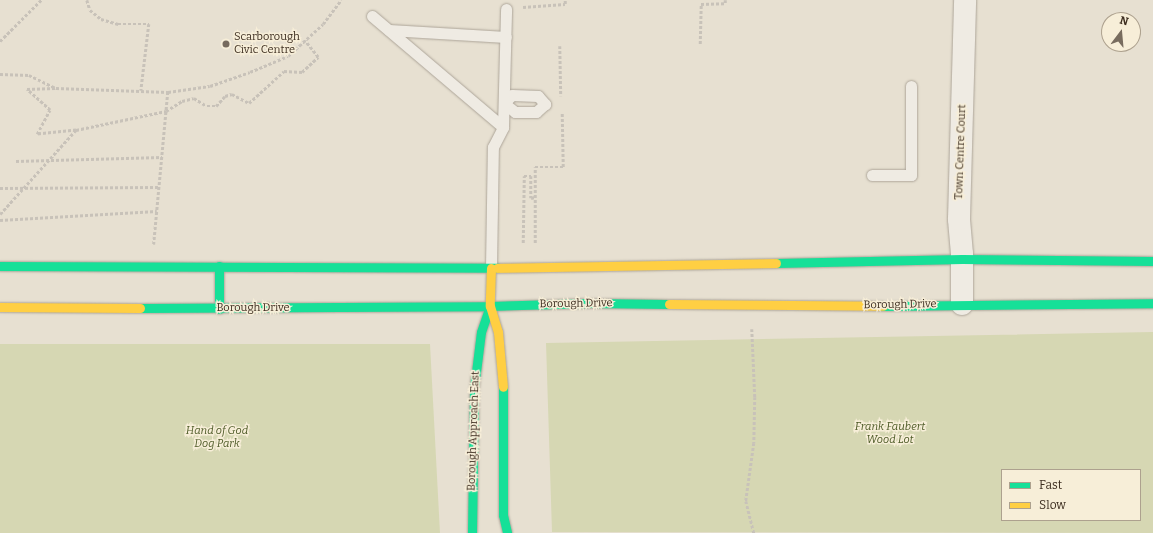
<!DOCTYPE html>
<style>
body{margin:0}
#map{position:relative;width:1153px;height:533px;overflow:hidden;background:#e7e0d1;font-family:Bitter,serif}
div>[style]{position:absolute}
.green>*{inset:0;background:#d6d7b3}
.path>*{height:2.5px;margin-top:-1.25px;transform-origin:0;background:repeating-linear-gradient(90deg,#c8c2b9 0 3px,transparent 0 5px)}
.roads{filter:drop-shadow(0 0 1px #ada599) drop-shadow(0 0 1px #ada599)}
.lane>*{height:11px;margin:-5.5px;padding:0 5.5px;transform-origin:5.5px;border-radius:5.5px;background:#efebe3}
.street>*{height:22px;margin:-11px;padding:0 11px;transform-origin:11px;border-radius:11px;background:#efebe3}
.fast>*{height:9px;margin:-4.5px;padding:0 4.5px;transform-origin:4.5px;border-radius:4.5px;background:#16e098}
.slow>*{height:9px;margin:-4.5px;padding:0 4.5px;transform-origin:4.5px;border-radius:4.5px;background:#ffcf43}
.dots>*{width:11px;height:11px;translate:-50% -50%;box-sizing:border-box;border:2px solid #f7eed8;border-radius:50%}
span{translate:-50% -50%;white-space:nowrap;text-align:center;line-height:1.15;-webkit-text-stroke:3px #f7eed8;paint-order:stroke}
.poi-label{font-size:11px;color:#3d2e20}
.left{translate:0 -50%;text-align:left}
.street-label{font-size:11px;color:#3d2e20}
.park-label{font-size:11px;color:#4d5a26;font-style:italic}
.legend{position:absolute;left:1001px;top:469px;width:140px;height:52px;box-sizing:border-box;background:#f7eed8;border:1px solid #ada18e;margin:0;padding:5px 7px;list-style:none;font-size:12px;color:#3d2e20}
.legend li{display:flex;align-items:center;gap:8px;height:20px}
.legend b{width:20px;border:1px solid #ada18e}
.north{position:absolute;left:1101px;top:12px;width:40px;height:40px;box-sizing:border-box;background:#f7eed8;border:1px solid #ada18e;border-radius:50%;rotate:16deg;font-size:11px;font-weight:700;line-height:16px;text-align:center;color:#3d2e20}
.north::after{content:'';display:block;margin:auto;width:14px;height:18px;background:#786c5e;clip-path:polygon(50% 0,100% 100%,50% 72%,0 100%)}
</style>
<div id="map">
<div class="green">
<i style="clip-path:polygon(evenodd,1153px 332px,1153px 533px,552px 532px,546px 343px,1153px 332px,1002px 470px,1140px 470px,1140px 520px,1002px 520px,1002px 470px)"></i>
<i style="clip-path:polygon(0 344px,430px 344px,440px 533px,0 533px)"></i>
</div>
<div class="path">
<i style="left:87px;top:0;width:10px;rotate:73deg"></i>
<i style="left:90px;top:10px;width:14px;rotate:39deg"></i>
<i style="left:101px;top:19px;width:18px;rotate:16deg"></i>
<i style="left:118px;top:24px;width:31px"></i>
<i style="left:149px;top:24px;width:67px;rotate:96.8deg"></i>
<i style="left:523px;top:7px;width:42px;rotate:-4.1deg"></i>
<i style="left:565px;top:4px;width:4px;rotate:-90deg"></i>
<i style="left:0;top:41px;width:58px;rotate:-45deg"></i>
<i style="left:700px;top:44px;width:40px;rotate:-88.6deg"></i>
<i style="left:701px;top:4px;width:24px;rotate:-2deg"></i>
<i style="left:725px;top:3px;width:3px;rotate:-90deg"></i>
<i style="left:560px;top:46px;width:50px;rotate:88.9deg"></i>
<i style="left:0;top:74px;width:29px;rotate:2deg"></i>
<i style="left:29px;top:75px;width:30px;rotate:26deg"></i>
<i style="left:56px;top:88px;width:112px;rotate:2deg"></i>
<i style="left:168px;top:92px;width:153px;rotate:95.3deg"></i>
<i style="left:168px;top:92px;width:42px;rotate:-8.1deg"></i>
<i style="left:210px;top:86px;width:42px;rotate:-19.3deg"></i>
<i style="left:250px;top:72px;width:41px;rotate:-22.8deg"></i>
<i style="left:288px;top:56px;width:47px;rotate:-42.4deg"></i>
<i style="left:323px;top:24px;width:30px;rotate:-53deg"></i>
<i style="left:76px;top:130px;width:92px;rotate:-11.9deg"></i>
<i style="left:166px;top:111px;width:19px;rotate:-32deg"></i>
<i style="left:182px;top:101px;width:12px;rotate:-14deg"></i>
<i style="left:194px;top:98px;width:15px;rotate:32deg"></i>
<i style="left:207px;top:106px;width:9px"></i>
<i style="left:216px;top:106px;width:13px;rotate:-48deg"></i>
<i style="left:225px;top:96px;width:7px;rotate:-16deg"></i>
<i style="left:232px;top:94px;width:19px;rotate:28deg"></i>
<i style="left:249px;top:103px;width:47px;rotate:-42.4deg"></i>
<i style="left:284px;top:71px;width:18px;rotate:3deg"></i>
<i style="left:302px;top:72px;width:22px;rotate:-43deg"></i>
<i style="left:318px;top:57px;width:21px;rotate:-129deg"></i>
<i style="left:16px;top:161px;width:146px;rotate:-1.6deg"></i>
<i style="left:0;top:188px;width:159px;rotate:-0.4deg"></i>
<i style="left:0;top:214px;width:113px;rotate:-47.9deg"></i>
<i style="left:76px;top:130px;width:39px;rotate:174deg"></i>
<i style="left:37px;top:134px;width:27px;rotate:-62deg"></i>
<i style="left:50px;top:110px;width:31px;rotate:-138deg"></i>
<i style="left:27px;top:89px;width:28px;rotate:-2deg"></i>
<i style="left:0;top:220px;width:157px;rotate:-3.3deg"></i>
<i style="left:523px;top:243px;width:67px;rotate:-89.1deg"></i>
<i style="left:524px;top:176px;width:7px"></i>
<i style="left:531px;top:176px;width:22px;rotate:90deg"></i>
<i style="left:531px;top:198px;width:4px;rotate:-14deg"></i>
<i style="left:535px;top:243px;width:76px;rotate:-90deg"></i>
<i style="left:535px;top:167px;width:28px"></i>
<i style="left:563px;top:167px;width:54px;rotate:-91.1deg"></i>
<i style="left:752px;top:329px;width:68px;rotate:87.5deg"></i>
<i style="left:755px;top:397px;width:46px;rotate:91.2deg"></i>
<i style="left:754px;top:443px;width:59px;rotate:97.9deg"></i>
<i style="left:746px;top:501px;width:33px;rotate:76deg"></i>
</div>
<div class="roads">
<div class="lane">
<i style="left:372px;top:16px;width:172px;rotate:40.3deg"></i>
<i style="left:389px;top:30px;width:117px;rotate:3.4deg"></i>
<i style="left:512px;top:95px;width:26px;rotate:2deg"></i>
<i style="left:538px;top:96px;width:11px;rotate:49deg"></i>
<i style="left:545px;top:104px;width:12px;rotate:138deg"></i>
<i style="left:536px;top:112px;width:21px;rotate:180deg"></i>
<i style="left:515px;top:112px;width:14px;rotate:-141deg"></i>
<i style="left:504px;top:103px;width:11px;rotate:-45deg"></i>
<i style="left:872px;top:175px;width:39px"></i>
<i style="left:911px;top:175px;width:89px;rotate:-90deg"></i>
<i style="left:491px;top:268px;width:121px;rotate:-89.1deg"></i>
<i style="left:493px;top:147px;width:22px;rotate:-63deg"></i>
<i style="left:503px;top:127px;width:118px;rotate:-88.5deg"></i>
</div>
<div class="street">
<i style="left:962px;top:304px;width:50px;rotate:-90deg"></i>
<i style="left:962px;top:254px;width:35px;rotate:-95deg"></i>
<i style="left:959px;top:219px;width:219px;rotate:-88.4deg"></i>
</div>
<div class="fast">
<i style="left:776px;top:263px;width:186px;rotate:-1.2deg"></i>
<i style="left:962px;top:259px;width:191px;rotate:0.6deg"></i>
<i style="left:0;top:266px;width:497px;rotate:0.2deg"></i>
<i style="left:219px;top:266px;width:43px;rotate:90deg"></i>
<i style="left:883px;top:306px;width:270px;rotate:-0.6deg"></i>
<i style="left:140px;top:308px;width:350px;rotate:-0.3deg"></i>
<i style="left:490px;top:306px;width:100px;rotate:-1.7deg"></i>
<i style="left:590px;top:303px;width:79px;rotate:0.7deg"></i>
<i style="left:503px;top:387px;width:128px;rotate:90deg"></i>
<i style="left:503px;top:515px;width:18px;rotate:77deg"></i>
<i style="left:472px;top:533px;width:145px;rotate:-89.2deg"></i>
<i style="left:474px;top:388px;width:56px;rotate:-82.9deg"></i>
<i style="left:481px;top:332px;width:28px;rotate:-71deg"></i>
</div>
<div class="slow">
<i style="left:491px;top:268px;width:38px;rotate:92deg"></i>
<i style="left:490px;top:306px;width:27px;rotate:73deg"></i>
<i style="left:498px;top:332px;width:55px;rotate:84.8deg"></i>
<i style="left:497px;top:268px;width:279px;rotate:-1deg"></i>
<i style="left:669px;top:304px;width:214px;rotate:0.5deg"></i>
<i style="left:0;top:307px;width:140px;rotate:0.4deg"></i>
</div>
</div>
<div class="dots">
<i style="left:226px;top:44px;background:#786c5e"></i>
</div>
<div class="poi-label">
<span class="left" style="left:234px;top:44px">Scarborough<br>Civic Centre</span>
</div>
<div class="street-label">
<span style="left:961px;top:152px;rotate:-88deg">Town Centre Court</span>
<span style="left:576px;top:304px;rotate:-1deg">Borough Drive</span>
<span style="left:900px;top:305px;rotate:-1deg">Borough Drive</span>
<span style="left:253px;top:308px">Borough Drive</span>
<span style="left:474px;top:431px;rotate:-88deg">Borough Approach East</span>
</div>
<div class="park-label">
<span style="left:890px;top:434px">Frank Faubert<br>Wood Lot</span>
<span style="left:217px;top:438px">Hand of God<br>Dog Park</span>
</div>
<ul class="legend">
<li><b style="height:5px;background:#16e098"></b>Fast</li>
<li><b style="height:5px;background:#ffcf43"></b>Slow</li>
</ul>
<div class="north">N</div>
</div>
